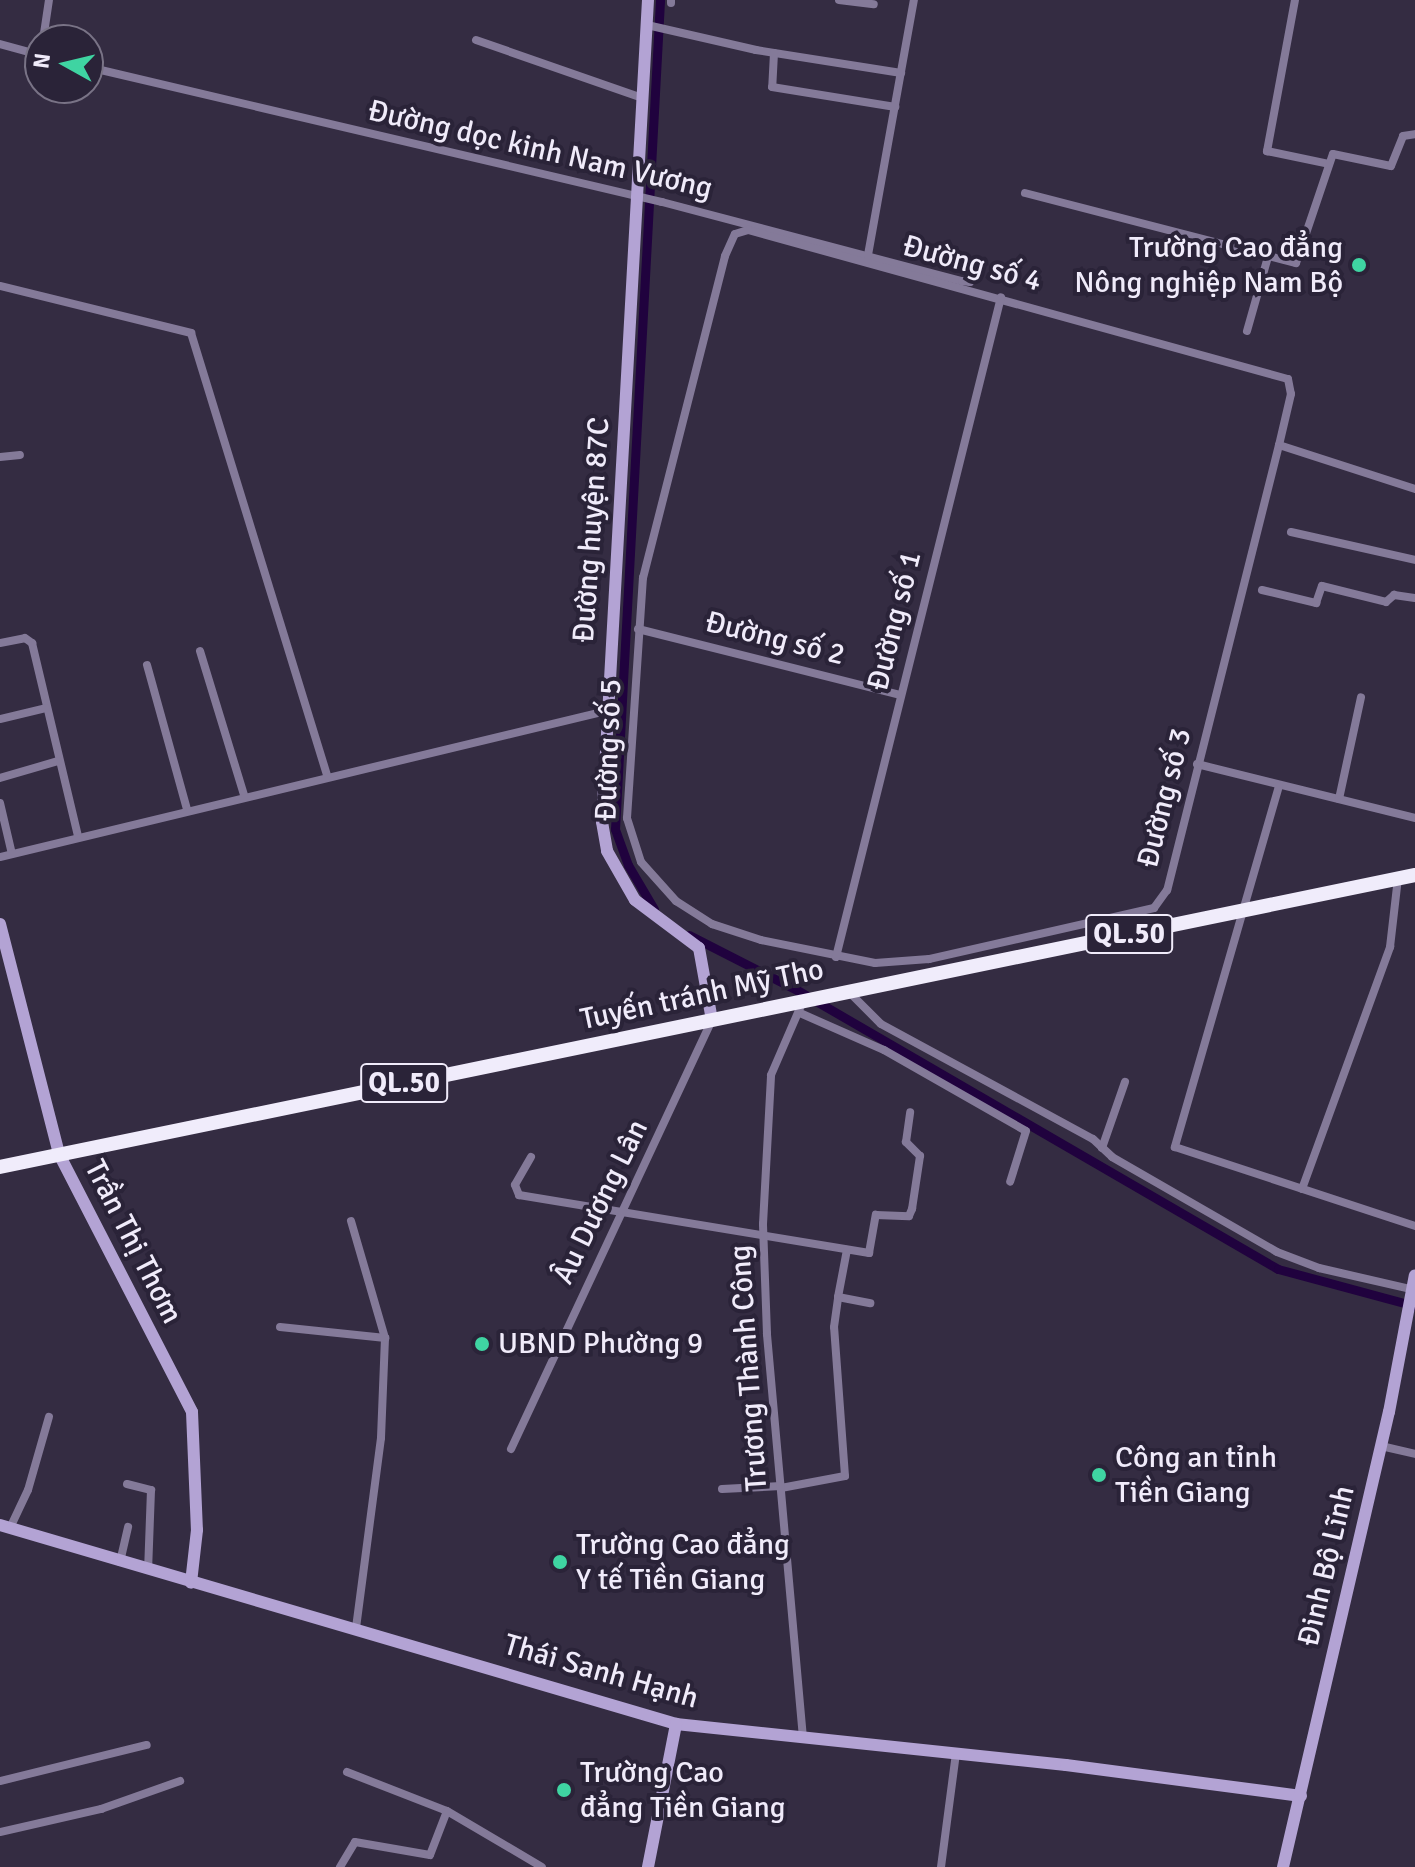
<!DOCTYPE html>
<meta charset="utf-8">
<style>
body{margin:0}
#map{position:relative;width:1415px;height:1867px;overflow:hidden;background:#342c42;font-family:Signika,sans-serif}
div>[style]{position:absolute}
.canal>*{height:9px;margin:-4.5px;padding:0 4.5px;transform-origin:4.5px;border-radius:4.5px;background:#20023e}
.street>*{height:8px;margin:-4px;padding:0 4px;transform-origin:4px;border-radius:4px;background:#847a99}
.secondary>*{height:12px;margin:-6px;padding:0 6px;transform-origin:6px;border-radius:6px;background:#b3a3d4}
.highway>*{height:14px;margin:-7px;padding:0 7px;transform-origin:7px;border-radius:7px;background:#f0ecfb}
.dots>*{width:22px;height:22px;translate:-50% -50%;box-sizing:border-box;border:4px solid #2a2338;border-radius:50%}
span{translate:-50% -50%;white-space:nowrap;text-align:center;line-height:1.15;-webkit-text-stroke:8px #2a2338;paint-order:stroke}
.shield-label span{padding:2px 6px;background:#2a2338;border:2px solid;border-radius:6px;-webkit-text-stroke-width:0}
.shield-label{font-size:28px;color:#f0ebfa;font-weight:700}
.street-label{font-size:30px;color:#f0ebfa}
.poi-label{font-size:30px;color:#f0ebfa}
.right{translate:-100% -50%;text-align:right}
.left{translate:0 -50%;text-align:left}
.north{position:absolute;left:24px;top:24px;width:80px;height:80px;box-sizing:border-box;background:#2a2338;border:2px solid #797386;border-radius:50%;rotate:278deg;font-size:22px;font-weight:700;line-height:32px;text-align:center;color:#f0ebfa}
.north::after{content:'';display:block;margin:auto;width:28px;height:36px;background:#3fd4a2;clip-path:polygon(50% 0,100% 100%,50% 72%,0 100%)}
</style>
<div id="map">
<div class="canal">
<i style="left:654px;top:909px;width:51px;rotate:-120.6deg"></i>
<i style="left:628px;top:865px;width:38px;rotate:-110deg"></i>
<i style="left:615px;top:829px;width:830px;rotate:-86.89deg"></i>
<i style="left:689px;top:935px;width:121px;rotate:27deg"></i>
<i style="left:797px;top:990px;width:556px;rotate:30.12deg"></i>
<i style="left:1278px;top:1269px;width:142px;rotate:15.1deg"></i>
</div>
<div class="street">
<i style="left:839px;top:0;width:35px;rotate:7deg"></i>
<i style="left:1295px;top:0;width:154px;rotate:100.5deg"></i>
<i style="left:1267px;top:151px;width:63px;rotate:11.8deg"></i>
<i style="left:671px;top:3px;width:3px;rotate:-90deg"></i>
<i style="left:647px;top:25px;width:112px;rotate:12.9deg"></i>
<i style="left:756px;top:50px;width:147px;rotate:9deg"></i>
<i style="left:43px;top:40px;width:40px;rotate:-81.5deg"></i>
<i style="left:476px;top:40px;width:177px;rotate:19.2deg"></i>
<i style="left:0;top:44px;width:41px;rotate:15.4deg"></i>
<i style="left:774px;top:53px;width:34px;rotate:93deg"></i>
<i style="left:772px;top:87px;width:125px;rotate:9.2deg"></i>
<i style="left:88px;top:67px;width:590px;rotate:13.23deg"></i>
<i style="left:662px;top:202px;width:310px;rotate:14.8deg"></i>
<i style="left:962px;top:281px;width:8px;rotate:7deg"></i>
<i style="left:970px;top:282px;width:10px;rotate:-73deg"></i>
<i style="left:1025px;top:193px;width:280px;rotate:14.5deg"></i>
<i style="left:1296px;top:263px;width:115px;rotate:-71.3deg"></i>
<i style="left:1333px;top:154px;width:59px;rotate:11.7deg"></i>
<i style="left:1391px;top:166px;width:32px;rotate:-68deg"></i>
<i style="left:1403px;top:136px;width:12px;rotate:-9deg"></i>
<i style="left:748px;top:230px;width:560px;rotate:15.43deg"></i>
<i style="left:1288px;top:379px;width:15px;rotate:79deg"></i>
<i style="left:1291px;top:394px;width:52px;rotate:103.2deg"></i>
<i style="left:1279px;top:445px;width:459px;rotate:104.1deg"></i>
<i style="left:1167px;top:890px;width:22px;rotate:126deg"></i>
<i style="left:1154px;top:908px;width:231px;rotate:167.2deg"></i>
<i style="left:929px;top:959px;width:54px;rotate:175.8deg"></i>
<i style="left:875px;top:963px;width:116px;rotate:-168.6deg"></i>
<i style="left:761px;top:940px;width:52px;rotate:-161.9deg"></i>
<i style="left:712px;top:924px;width:43px;rotate:-147.4deg"></i>
<i style="left:676px;top:901px;width:52px;rotate:-131.9deg"></i>
<i style="left:641px;top:862px;width:46px;rotate:-107.7deg"></i>
<i style="left:627px;top:818px;width:241px;rotate:-86.2deg"></i>
<i style="left:643px;top:578px;width:332px;rotate:-75.7deg"></i>
<i style="left:725px;top:256px;width:24px;rotate:-66deg"></i>
<i style="left:735px;top:234px;width:14px;rotate:-17deg"></i>
<i style="left:868px;top:255px;width:259px;rotate:-79.8deg"></i>
<i style="left:0;top:286px;width:197px;rotate:13.8deg"></i>
<i style="left:191px;top:333px;width:462px;rotate:72.9deg"></i>
<i style="left:1247px;top:331px;width:77px;rotate:-74.2deg"></i>
<i style="left:1279px;top:445px;width:143px;rotate:17.9deg"></i>
<i style="left:0;top:457px;width:20px;rotate:-6deg"></i>
<i style="left:1291px;top:532px;width:127px;rotate:12.7deg"></i>
<i style="left:1262px;top:590px;width:56px;rotate:13.5deg"></i>
<i style="left:1316px;top:603px;width:18px;rotate:-71deg"></i>
<i style="left:1322px;top:586px;width:66px;rotate:14deg"></i>
<i style="left:1386px;top:602px;width:11px;rotate:-41deg"></i>
<i style="left:1394px;top:595px;width:21px;rotate:8deg"></i>
<i style="left:638px;top:629px;width:271px;rotate:14.1deg"></i>
<i style="left:0;top:643px;width:25px;rotate:-11deg"></i>
<i style="left:25px;top:638px;width:9px;rotate:36deg"></i>
<i style="left:32px;top:643px;width:198px;rotate:76.6deg"></i>
<i style="left:200px;top:651px;width:151px;rotate:73deg"></i>
<i style="left:147px;top:665px;width:149px;rotate:74.5deg"></i>
<i style="left:0;top:719px;width:47px;rotate:-13.4deg"></i>
<i style="left:1197px;top:764px;width:225px;rotate:13.9deg"></i>
<i style="left:0;top:778px;width:60px;rotate:-16.3deg"></i>
<i style="left:1279px;top:786px;width:376px;rotate:106.1deg"></i>
<i style="left:1175px;top:1147px;width:253px;rotate:18.2deg"></i>
<i style="left:1339px;top:799px;width:104px;rotate:-77.8deg"></i>
<i style="left:0;top:803px;width:52px;rotate:76.8deg"></i>
<i style="left:0;top:857px;width:623px;rotate:-13.55deg"></i>
<i style="left:836px;top:957px;width:680px;rotate:-75.96deg"></i>
<i style="left:849px;top:992px;width:45px;rotate:45deg"></i>
<i style="left:881px;top:1024px;width:241px;rotate:28.5deg"></i>
<i style="left:1093px;top:1139px;width:26px;rotate:43deg"></i>
<i style="left:1112px;top:1157px;width:190px;rotate:29.9deg"></i>
<i style="left:1277px;top:1252px;width:45px;rotate:20.9deg"></i>
<i style="left:1319px;top:1268px;width:98px;rotate:12.9deg"></i>
<i style="left:800px;top:1013px;width:92px;rotate:23.8deg"></i>
<i style="left:884px;top:1050px;width:163px;rotate:29.7deg"></i>
<i style="left:1026px;top:1131px;width:53px;rotate:107.4deg"></i>
<i style="left:1102px;top:1148px;width:70px;rotate:-70.8deg"></i>
<i style="left:531px;top:1157px;width:32px;rotate:120deg"></i>
<i style="left:515px;top:1185px;width:11px;rotate:68deg"></i>
<i style="left:519px;top:1195px;width:355px;rotate:9.4deg"></i>
<i style="left:869px;top:1253px;width:39px;rotate:-80deg"></i>
<i style="left:876px;top:1215px;width:33px;rotate:2deg"></i>
<i style="left:909px;top:1216px;width:8px;rotate:-67deg"></i>
<i style="left:912px;top:1209px;width:54px;rotate:-81.4deg"></i>
<i style="left:920px;top:1156px;width:20px;rotate:-135deg"></i>
<i style="left:906px;top:1142px;width:30px;rotate:-82deg"></i>
<i style="left:1302px;top:1189px;width:258px;rotate:-70deg"></i>
<i style="left:1390px;top:947px;width:69px;rotate:-83.4deg"></i>
<i style="left:351px;top:1221px;width:122px;rotate:73.8deg"></i>
<i style="left:385px;top:1338px;width:100px;rotate:92.3deg"></i>
<i style="left:381px;top:1438px;width:192px;rotate:97.5deg"></i>
<i style="left:838px;top:1297px;width:48px;rotate:-79.2deg"></i>
<i style="left:280px;top:1327px;width:106px;rotate:6deg"></i>
<i style="left:1381px;top:1446px;width:35px;rotate:13deg"></i>
<i style="left:511px;top:1449px;width:474px;rotate:-64.9deg"></i>
<i style="left:127px;top:1484px;width:25px;rotate:14deg"></i>
<i style="left:151px;top:1490px;width:80px;rotate:92.1deg"></i>
<i style="left:781px;top:1488px;width:65px;rotate:-10.6deg"></i>
<i style="left:845px;top:1476px;width:149px;rotate:-94.2deg"></i>
<i style="left:834px;top:1327px;width:30px;rotate:-82deg"></i>
<i style="left:838px;top:1297px;width:33px;rotate:11deg"></i>
<i style="left:722px;top:1489px;width:59px;rotate:-2.9deg"></i>
<i style="left:10px;top:1528px;width:42px;rotate:-64.7deg"></i>
<i style="left:28px;top:1490px;width:76px;rotate:-74deg"></i>
<i style="left:120px;top:1562px;width:36px;rotate:-77deg"></i>
<i style="left:803px;top:1738px;width:406px;rotate:-95.1deg"></i>
<i style="left:767px;top:1334px;width:110px;rotate:-92.1deg"></i>
<i style="left:763px;top:1224px;width:149px;rotate:-86.9deg"></i>
<i style="left:771px;top:1075px;width:81px;rotate:-66.6deg"></i>
<i style="left:347px;top:1772px;width:107px;rotate:21.3deg"></i>
<i style="left:447px;top:1811px;width:110px;rotate:30.5deg"></i>
<i style="left:0;top:1781px;width:151px;rotate:-13.8deg"></i>
<i style="left:0;top:1832px;width:104px;rotate:-12.8deg"></i>
<i style="left:101px;top:1809px;width:84px;rotate:-19.5deg"></i>
<i style="left:340px;top:1867px;width:29px;rotate:-59deg"></i>
<i style="left:355px;top:1842px;width:76px;rotate:9.8deg"></i>
<i style="left:430px;top:1855px;width:47px;rotate:-68.9deg"></i>
<i style="left:941px;top:1867px;width:115px;rotate:-82.5deg"></i>
</div>
<div class="secondary">
<i style="left:648px;top:0;width:823px;rotate:93.2deg"></i>
<i style="left:602px;top:822px;width:29px;rotate:80deg"></i>
<i style="left:607px;top:851px;width:56px;rotate:60.3deg"></i>
<i style="left:635px;top:900px;width:80px;rotate:36.9deg"></i>
<i style="left:699px;top:948px;width:73px;rotate:79.8deg"></i>
<i style="left:0;top:924px;width:237px;rotate:75.6deg"></i>
<i style="left:59px;top:1154px;width:290px;rotate:62.7deg"></i>
<i style="left:192px;top:1412px;width:118px;rotate:87.6deg"></i>
<i style="left:197px;top:1530px;width:53px;rotate:96.5deg"></i>
<i style="left:0;top:1525px;width:705px;rotate:16.4deg"></i>
<i style="left:676px;top:1724px;width:392px;rotate:6deg"></i>
<i style="left:1066px;top:1765px;width:237px;rotate:7.5deg"></i>
<i style="left:648px;top:1867px;width:146px;rotate:-78.9deg"></i>
<i style="left:1283px;top:1867px;width:467px;rotate:-76.9deg"></i>
<i style="left:1389px;top:1412px;width:139px;rotate:-79.3deg"></i>
</div>
<div class="highway">
<i style="left:0;top:1167px;width:1445px;rotate:-11.66deg"></i>
</div>
<div class="dots">
<i style="left:1359px;top:265px;background:#3fd4a2"></i>
<i style="left:482px;top:1344px;background:#3fd4a2"></i>
<i style="left:1099px;top:1475px;background:#3fd4a2"></i>
<i style="left:560px;top:1562px;background:#3fd4a2"></i>
<i style="left:564px;top:1790px;background:#3fd4a2"></i>
</div>
<div class="shield-label">
<span style="left:1129px;top:934px">QL.50</span>
<span style="left:404px;top:1083px">QL.50</span>
</div>
<div class="street-label">
<span style="left:540px;top:150px;rotate:13deg">Đường dọc kinh Nam Vương</span>
<span style="left:972px;top:264px;rotate:15deg">Đường số 4</span>
<span style="left:592px;top:530px;rotate:-86deg">Đường huyện 87C</span>
<span style="left:895px;top:621px;rotate:-76deg">Đường số 1</span>
<span style="left:775px;top:639px;rotate:14deg">Đường số 2</span>
<span style="left:609px;top:750px;rotate:-88deg">Đường số 5</span>
<span style="left:1165px;top:798px;rotate:-76deg">Đường số 3</span>
<span style="left:702px;top:995px;rotate:-12deg">Tuyến tránh Mỹ Tho</span>
<span style="left:601px;top:1202px;rotate:-64deg">Âu Dương Lân</span>
<span style="left:133px;top:1242px;rotate:63deg">Trần Thị Thơm</span>
<span style="left:749px;top:1368px;rotate:-94deg">Trương Thành Công</span>
<span style="left:1327px;top:1566px;rotate:-77deg">Đinh Bộ Lĩnh</span>
<span style="left:601px;top:1672px;rotate:16deg">Thái Sanh Hạnh</span>
</div>
<div class="poi-label">
<span class="right" style="left:1343px;top:265px">Trường Cao đẳng<br>Nông nghiệp Nam Bộ</span>
<span class="left" style="left:498px;top:1344px">UBND Phường 9</span>
<span class="left" style="left:1115px;top:1475px">Công an tỉnh<br>Tiền Giang</span>
<span class="left" style="left:576px;top:1562px">Trường Cao đẳng<br>Y tế Tiền Giang</span>
<span class="left" style="left:580px;top:1790px">Trường Cao<br>đẳng Tiền Giang</span>
</div>
<div class="north">N</div>
</div>
